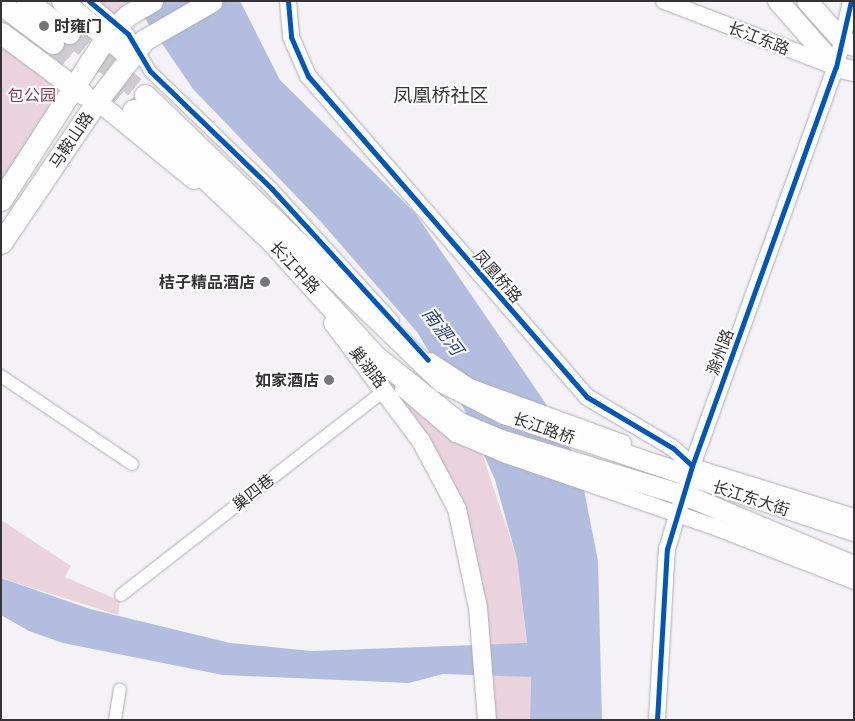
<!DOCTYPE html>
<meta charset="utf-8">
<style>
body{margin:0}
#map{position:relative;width:855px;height:721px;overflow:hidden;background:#f4f1f7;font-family:"Exo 2","Noto Sans SC",sans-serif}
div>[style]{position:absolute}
.green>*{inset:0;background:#ebd3de}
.water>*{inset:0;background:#b2bddf}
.trunk-tunnel>*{height:21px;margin-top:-10.5px;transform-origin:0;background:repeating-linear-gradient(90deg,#cecbd1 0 21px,transparent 0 32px)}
.roads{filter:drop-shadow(0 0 1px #afadb1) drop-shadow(0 0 1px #afadb1)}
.minor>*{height:12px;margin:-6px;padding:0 6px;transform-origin:6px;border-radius:6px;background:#fdfdfe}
.tertiary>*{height:16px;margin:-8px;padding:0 8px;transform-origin:8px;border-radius:8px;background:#fdfdfe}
.secondary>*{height:18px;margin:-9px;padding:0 9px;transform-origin:9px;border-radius:9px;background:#fdfdfe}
.primary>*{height:20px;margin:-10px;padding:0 10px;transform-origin:10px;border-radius:10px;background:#fdfdfe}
.trunk>*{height:21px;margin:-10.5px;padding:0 10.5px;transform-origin:10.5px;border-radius:10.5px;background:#fdfdfe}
.cycleway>*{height:5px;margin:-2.5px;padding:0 2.5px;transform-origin:2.5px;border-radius:2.5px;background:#0057b8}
.dots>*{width:14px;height:14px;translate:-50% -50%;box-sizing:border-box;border:2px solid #fff;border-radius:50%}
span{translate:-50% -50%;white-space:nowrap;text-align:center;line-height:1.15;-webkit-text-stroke:4px #fff;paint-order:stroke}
.poi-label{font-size:16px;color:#363337;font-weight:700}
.left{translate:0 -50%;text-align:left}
.right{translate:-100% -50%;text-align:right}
.street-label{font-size:16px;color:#363337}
.park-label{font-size:16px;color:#7e3a57}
.water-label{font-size:18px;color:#33447f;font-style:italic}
.quarter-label{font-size:19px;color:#363337}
.frame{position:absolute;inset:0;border:2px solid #363337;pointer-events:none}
</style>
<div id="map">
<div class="green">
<i style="clip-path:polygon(89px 1px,151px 1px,117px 23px)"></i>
<i style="clip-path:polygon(1px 33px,71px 87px,1px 200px)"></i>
<i style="clip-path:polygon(359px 347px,479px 444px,517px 559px,531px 677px,530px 720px,487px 720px,472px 647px,478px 608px,463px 526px)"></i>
<i style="clip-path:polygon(1px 520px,71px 566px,65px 577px,120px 601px,118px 615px,1px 578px)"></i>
</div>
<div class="water">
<i style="clip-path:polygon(133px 1px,240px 1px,280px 80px,415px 213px,544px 401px,579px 464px,598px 561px,602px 720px,530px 720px,531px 677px,443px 674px,409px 683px,223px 675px,63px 643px,29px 631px,1px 615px,1px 578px,90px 609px,230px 643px,311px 651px,527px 643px,517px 559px,495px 480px,464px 409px,417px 332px,322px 223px,193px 89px)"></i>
</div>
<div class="trunk-tunnel">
<i style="left:69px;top:33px;width:98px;rotate:39.2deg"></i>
<i style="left:53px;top:43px;width:104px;rotate:39.9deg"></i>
</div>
<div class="roads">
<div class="minor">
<i style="left:89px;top:1px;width:51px;rotate:40.2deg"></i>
<i style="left:128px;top:34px;width:43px;rotate:59.3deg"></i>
<i style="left:150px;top:71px;width:170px;rotate:44deg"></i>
<i style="left:272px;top:189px;width:179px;rotate:47.5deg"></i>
<i style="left:1px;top:376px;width:158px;rotate:33.9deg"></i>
<i style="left:121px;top:595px;width:334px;rotate:-37.8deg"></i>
<i style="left:115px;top:720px;width:31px;rotate:-81deg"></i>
</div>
<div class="tertiary">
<i style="left:288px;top:1px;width:36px;rotate:85deg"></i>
<i style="left:291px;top:37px;width:43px;rotate:66.4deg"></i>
<i style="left:308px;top:76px;width:425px;rotate:49deg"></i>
<i style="left:587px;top:397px;width:100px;rotate:30.7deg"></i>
<i style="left:673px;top:448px;width:26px;rotate:43deg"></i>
<i style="left:664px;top:1px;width:184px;rotate:21deg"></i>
<i style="left:430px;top:361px;width:48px;rotate:33deg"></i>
<i style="left:470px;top:387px;width:163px;rotate:20.1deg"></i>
<i style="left:403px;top:389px;width:70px;rotate:40.3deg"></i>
<i style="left:456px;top:434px;width:54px;rotate:22.8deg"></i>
<i style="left:506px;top:455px;width:221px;rotate:19deg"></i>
<i style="left:715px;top:527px;width:149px;rotate:21.2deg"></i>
<i style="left:696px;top:468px;width:165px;rotate:17.2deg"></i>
<i style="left:657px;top:720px;width:171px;rotate:-86.7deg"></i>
<i style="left:667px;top:549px;width:87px;rotate:-73.2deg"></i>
<i style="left:692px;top:466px;width:424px;rotate:-70.2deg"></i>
<i style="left:836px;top:67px;width:68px;rotate:-77.2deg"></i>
</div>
<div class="secondary">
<i style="left:97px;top:101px;width:125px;rotate:39.2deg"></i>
<i style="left:333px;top:323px;width:147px;rotate:53.3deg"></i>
<i style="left:421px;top:441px;width:77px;rotate:62.1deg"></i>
<i style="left:457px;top:509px;width:101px;rotate:78deg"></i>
<i style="left:478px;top:608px;width:112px;rotate:85.4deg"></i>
</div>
<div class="primary">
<i style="left:778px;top:1px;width:88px;rotate:48.7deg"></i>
<i style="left:836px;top:67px;width:18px;rotate:13deg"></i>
<i style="left:807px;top:1px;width:52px;rotate:48.1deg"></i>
<i style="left:842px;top:40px;width:13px;rotate:27deg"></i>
<i style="left:442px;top:382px;width:70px;rotate:27.3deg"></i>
<i style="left:504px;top:414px;width:369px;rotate:18.5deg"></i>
<i style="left:458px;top:422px;width:47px;rotate:22.7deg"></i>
<i style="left:501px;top:440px;width:200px;rotate:16.9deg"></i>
<i style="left:692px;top:498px;width:176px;rotate:22.8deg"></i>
</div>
<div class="trunk">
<i style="left:27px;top:1px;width:53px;rotate:37.3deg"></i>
<i style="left:62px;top:1px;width:89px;rotate:39.1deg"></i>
<i style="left:1px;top:4px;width:65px;rotate:36.9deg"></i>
<i style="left:1px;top:33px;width:102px;rotate:36.6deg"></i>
<i style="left:145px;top:95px;width:413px;rotate:44deg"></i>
<i style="left:133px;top:110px;width:193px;rotate:43.5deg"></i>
<i style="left:273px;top:243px;width:152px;rotate:47.9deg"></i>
<i style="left:375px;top:356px;width:106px;rotate:38.5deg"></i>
<i style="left:1px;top:200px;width:194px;rotate:-57.2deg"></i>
<i style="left:106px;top:37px;width:31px;rotate:-45deg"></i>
<i style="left:128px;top:15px;width:28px;rotate:-30deg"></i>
<i style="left:1px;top:243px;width:171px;rotate:-55.9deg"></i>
<i style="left:97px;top:101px;width:77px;rotate:-52.4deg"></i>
<i style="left:144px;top:40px;width:78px;rotate:-29.8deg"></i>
</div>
</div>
<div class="cycleway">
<i style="left:89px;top:1px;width:51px;rotate:40.2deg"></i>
<i style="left:128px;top:34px;width:43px;rotate:59.3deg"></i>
<i style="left:150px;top:71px;width:170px;rotate:44deg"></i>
<i style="left:272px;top:189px;width:231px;rotate:47.6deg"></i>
<i style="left:288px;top:1px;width:36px;rotate:85deg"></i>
<i style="left:291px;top:37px;width:43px;rotate:66.4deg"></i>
<i style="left:308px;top:76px;width:425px;rotate:49deg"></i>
<i style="left:587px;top:397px;width:100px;rotate:30.7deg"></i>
<i style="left:673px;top:448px;width:26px;rotate:43deg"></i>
<i style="left:657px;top:720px;width:171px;rotate:-86.7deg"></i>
<i style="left:667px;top:549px;width:87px;rotate:-73.2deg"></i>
<i style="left:692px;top:466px;width:424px;rotate:-70.2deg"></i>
<i style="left:836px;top:67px;width:68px;rotate:-77.2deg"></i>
</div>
<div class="dots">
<i style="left:44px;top:26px;background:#78767a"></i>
<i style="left:265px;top:282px;background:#78767a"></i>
<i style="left:329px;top:380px;background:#78767a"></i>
</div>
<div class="poi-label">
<span class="left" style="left:54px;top:26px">时雍门</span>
<span class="right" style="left:255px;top:282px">桔子精品酒店</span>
<span class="right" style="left:319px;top:380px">如家酒店</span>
</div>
<div class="street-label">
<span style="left:759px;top:38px;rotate:21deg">长江东路</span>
<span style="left:71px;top:140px;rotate:-56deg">马鞍山路</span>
<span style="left:295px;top:267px;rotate:47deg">长江中路</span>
<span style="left:498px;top:276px;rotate:49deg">凤凰桥路</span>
<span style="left:720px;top:352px;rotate:-70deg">滁州路</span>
<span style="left:368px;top:367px;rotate:52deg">巢湖路</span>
<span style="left:544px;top:428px;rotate:19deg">长江路桥</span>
<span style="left:253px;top:492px;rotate:-38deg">巢四巷</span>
<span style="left:751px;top:498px;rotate:18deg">长江东大街</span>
</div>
<div class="park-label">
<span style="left:32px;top:95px">包公园</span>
</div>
<div class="water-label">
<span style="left:443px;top:331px;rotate:53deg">南淝河</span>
</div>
<div class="quarter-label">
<span style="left:441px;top:95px">凤凰桥社区</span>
</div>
<div class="frame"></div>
</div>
